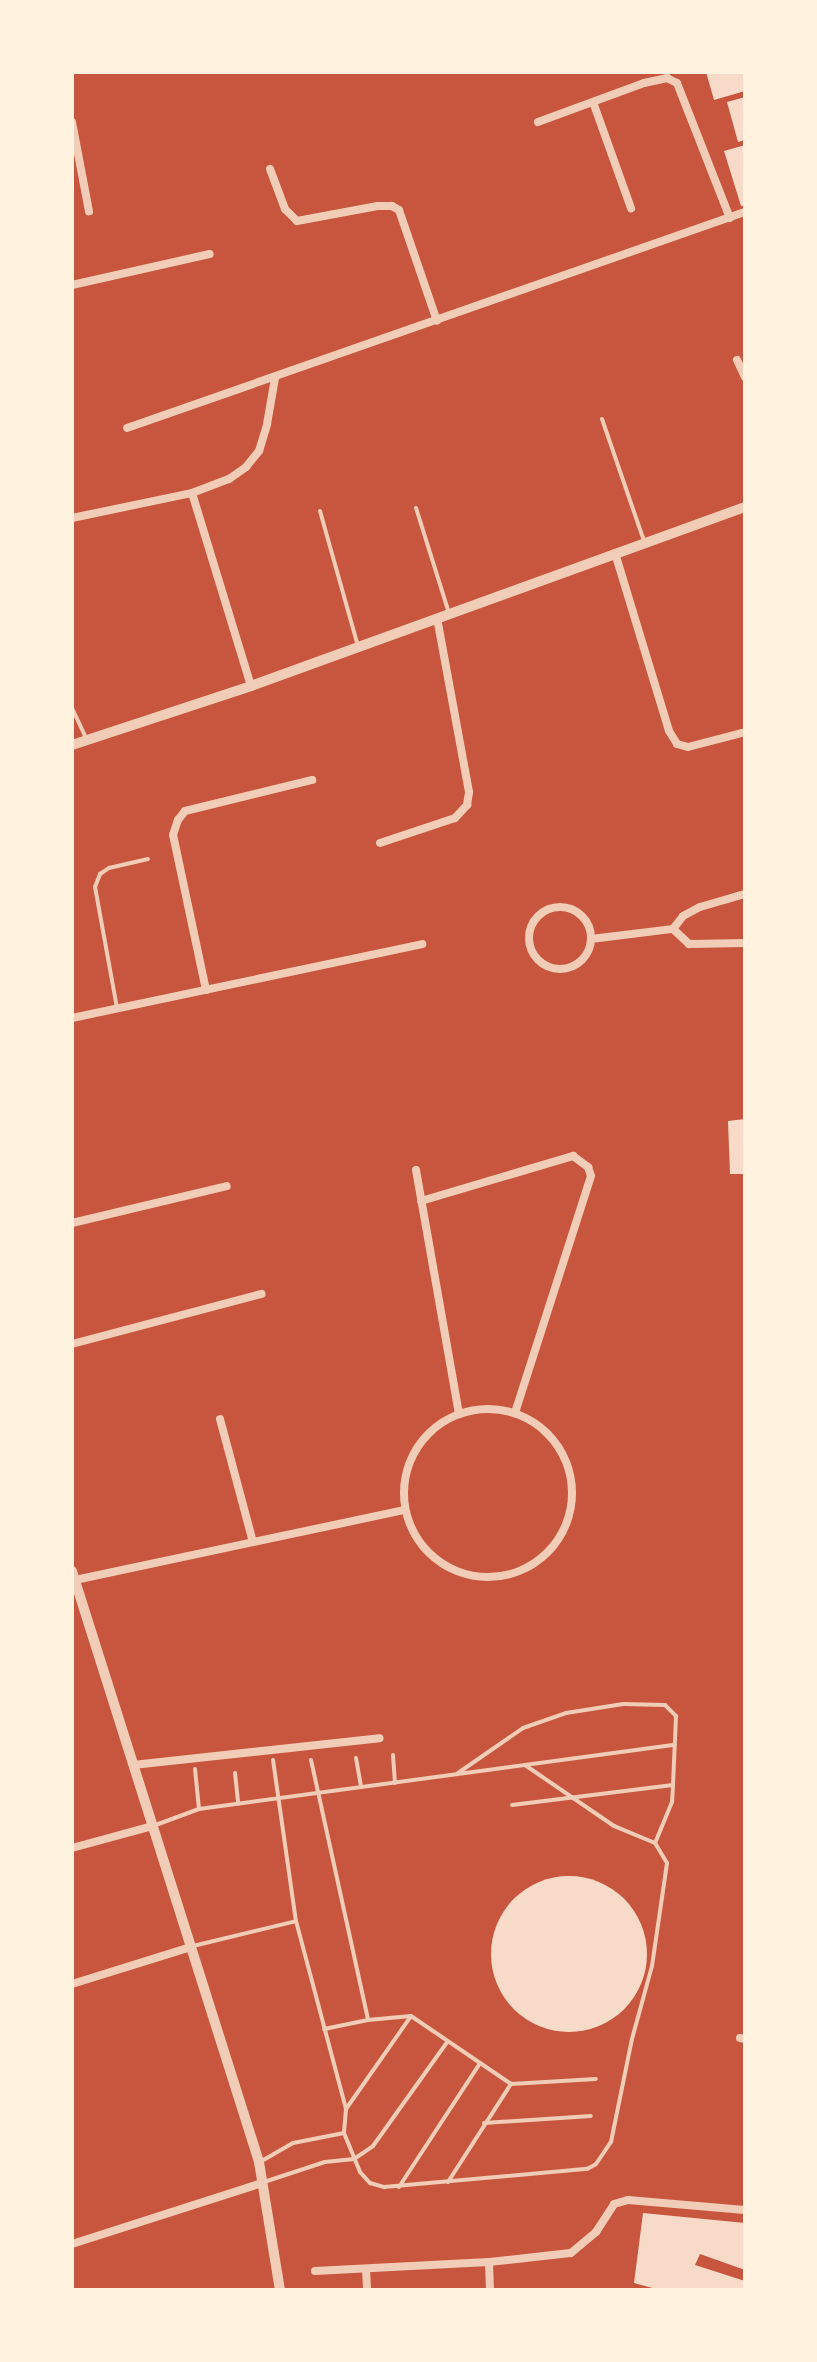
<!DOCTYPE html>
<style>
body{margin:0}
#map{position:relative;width:817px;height:2362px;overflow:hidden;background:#c8553d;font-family:Barlow,sans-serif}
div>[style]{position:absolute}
.building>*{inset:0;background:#f7dbc8}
.round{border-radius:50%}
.service>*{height:4px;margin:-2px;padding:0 2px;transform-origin:2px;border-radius:2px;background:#f1ccb7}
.minor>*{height:8px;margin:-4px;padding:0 4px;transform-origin:4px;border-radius:4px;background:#f1ccb7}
.minor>.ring{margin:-4px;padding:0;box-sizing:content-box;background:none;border:8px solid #f1ccb7;border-radius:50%}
.tertiary>*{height:10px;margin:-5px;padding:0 5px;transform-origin:5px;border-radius:5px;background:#f1ccb7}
span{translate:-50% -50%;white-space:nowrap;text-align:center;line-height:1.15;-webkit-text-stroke:8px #fff3e0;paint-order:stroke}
.frame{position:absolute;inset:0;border:74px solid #fff3e0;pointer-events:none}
</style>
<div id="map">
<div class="building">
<i style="clip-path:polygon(706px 72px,745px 72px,745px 91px,714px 100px)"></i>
<i style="clip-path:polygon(745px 97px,745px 140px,738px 142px,727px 102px)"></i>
<i style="clip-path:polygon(745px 145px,745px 205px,741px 206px,724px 151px)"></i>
<i style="clip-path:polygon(745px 1119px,745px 1174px,730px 1174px,728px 1121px)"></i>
<i class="round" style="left:491px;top:1876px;width:156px;height:156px"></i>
<i style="clip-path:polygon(643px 2213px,745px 2223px,745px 2270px,700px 2254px,695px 2265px,745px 2281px,745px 2290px,660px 2290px,634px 2283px)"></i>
</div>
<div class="service">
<i style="left:602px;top:419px;width:129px;rotate:71deg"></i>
<i style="left:416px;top:508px;width:110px;rotate:72.6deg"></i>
<i style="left:320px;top:511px;width:140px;rotate:74.3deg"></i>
<i style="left:72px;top:708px;width:33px;rotate:65deg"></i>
<i style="left:117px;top:1008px;width:123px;rotate:-100.3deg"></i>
<i style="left:95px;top:887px;width:14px;rotate:-69deg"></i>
<i style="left:100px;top:874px;width:11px;rotate:-34deg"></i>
<i style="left:109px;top:868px;width:40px;rotate:-13deg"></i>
<i style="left:393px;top:1755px;width:28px;rotate:86deg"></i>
<i style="left:356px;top:1758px;width:29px;rotate:80deg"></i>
<i style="left:273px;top:1760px;width:163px;rotate:81.9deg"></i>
<i style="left:296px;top:1921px;width:195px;rotate:75.1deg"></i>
<i style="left:346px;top:2109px;width:24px;rotate:95deg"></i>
<i style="left:344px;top:2133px;width:42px;rotate:67.7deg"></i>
<i style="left:360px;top:2172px;width:15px;rotate:48deg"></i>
<i style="left:370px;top:2183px;width:15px;rotate:16deg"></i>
<i style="left:384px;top:2187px;width:204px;rotate:-5.1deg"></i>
<i style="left:587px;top:2169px;width:10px;rotate:-29deg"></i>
<i style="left:596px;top:2164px;width:27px;rotate:-56deg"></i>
<i style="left:611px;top:2142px;width:105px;rotate:-78.5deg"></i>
<i style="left:632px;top:2039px;width:76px;rotate:-74.7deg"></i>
<i style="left:652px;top:1966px;width:104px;rotate:-81.7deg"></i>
<i style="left:667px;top:1863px;width:23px;rotate:-121deg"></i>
<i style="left:655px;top:1843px;width:44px;rotate:-157.5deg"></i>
<i style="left:614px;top:1826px;width:108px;rotate:-145.6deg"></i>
<i style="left:311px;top:1760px;width:266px;rotate:77.6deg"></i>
<i style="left:195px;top:1769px;width:40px;rotate:84.3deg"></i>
<i style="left:235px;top:1773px;width:31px;rotate:84deg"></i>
<i style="left:458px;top:1773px;width:79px;rotate:-34.7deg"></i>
<i style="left:523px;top:1728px;width:46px;rotate:-19.2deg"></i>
<i style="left:566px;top:1713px;width:58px;rotate:-9deg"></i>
<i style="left:623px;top:1704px;width:42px;rotate:1.4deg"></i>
<i style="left:665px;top:1705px;width:16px;rotate:45deg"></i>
<i style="left:676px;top:1716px;width:69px;rotate:92.5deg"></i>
<i style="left:673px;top:1785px;width:17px;rotate:93deg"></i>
<i style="left:672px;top:1802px;width:44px;rotate:112.5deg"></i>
<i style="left:512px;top:1805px;width:162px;rotate:-7.1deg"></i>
<i style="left:153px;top:1826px;width:49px;rotate:-20.3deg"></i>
<i style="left:199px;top:1809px;width:480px;rotate:-7.7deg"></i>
<i style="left:193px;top:1946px;width:106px;rotate:-13.6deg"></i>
<i style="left:324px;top:2029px;width:45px;rotate:-11.6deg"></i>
<i style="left:368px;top:2020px;width:43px;rotate:-5.3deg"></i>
<i style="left:411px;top:2016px;width:121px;rotate:34.2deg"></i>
<i style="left:346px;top:2109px;width:113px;rotate:-55deg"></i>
<i style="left:484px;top:2123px;width:107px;rotate:-3.7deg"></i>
<i style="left:260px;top:2162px;width:38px;rotate:-30deg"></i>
<i style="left:293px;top:2143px;width:52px;rotate:-11.1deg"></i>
<i style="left:264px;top:2182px;width:64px;rotate:-18.2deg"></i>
<i style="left:325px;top:2162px;width:29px;rotate:-6deg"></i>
<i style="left:354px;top:2159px;width:23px;rotate:-34deg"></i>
<i style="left:373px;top:2146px;width:129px;rotate:-54.5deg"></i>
<i style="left:448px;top:2182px;width:117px;rotate:-57.3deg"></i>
<i style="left:511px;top:2084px;width:85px;rotate:-3.4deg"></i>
<i style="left:399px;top:2187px;width:148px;rotate:-56.8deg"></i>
</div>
<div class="minor">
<i style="left:593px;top:102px;width:113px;rotate:70.3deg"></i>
<i style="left:72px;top:122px;width:91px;rotate:79.2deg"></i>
<i style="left:538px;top:122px;width:113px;rotate:-20.2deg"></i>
<i style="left:644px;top:83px;width:24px;rotate:-12deg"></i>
<i style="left:667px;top:78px;width:11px;rotate:27deg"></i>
<i style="left:677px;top:83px;width:145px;rotate:68.6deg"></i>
<i style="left:270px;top:169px;width:43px;rotate:69.4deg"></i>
<i style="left:285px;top:209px;width:17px;rotate:45deg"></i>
<i style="left:297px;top:221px;width:82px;rotate:-10.5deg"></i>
<i style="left:378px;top:206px;width:14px"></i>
<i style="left:392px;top:206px;width:8px;rotate:30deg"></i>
<i style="left:399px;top:210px;width:117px;rotate:71.1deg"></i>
<i style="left:72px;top:285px;width:141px;rotate:-12.7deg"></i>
<i style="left:737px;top:360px;width:19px;rotate:65deg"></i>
<i style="left:127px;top:428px;width:655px;rotate:-19.27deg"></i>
<i style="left:192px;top:493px;width:202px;rotate:73deg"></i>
<i style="left:72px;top:518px;width:123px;rotate:-11.8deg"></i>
<i style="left:192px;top:493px;width:40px;rotate:-21deg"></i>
<i style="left:229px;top:479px;width:21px;rotate:-35deg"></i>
<i style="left:246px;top:467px;width:21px;rotate:-51deg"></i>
<i style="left:259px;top:451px;width:28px;rotate:-73deg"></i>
<i style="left:267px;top:424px;width:47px;rotate:-80.1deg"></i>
<i style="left:615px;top:553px;width:186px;rotate:73.1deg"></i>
<i style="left:669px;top:731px;width:15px;rotate:58deg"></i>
<i style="left:677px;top:744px;width:11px;rotate:15deg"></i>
<i style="left:688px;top:747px;width:59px;rotate:-14.7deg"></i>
<i style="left:380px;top:843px;width:79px;rotate:-18.4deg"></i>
<i style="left:455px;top:818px;width:18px;rotate:-47deg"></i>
<i style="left:467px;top:805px;width:13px;rotate:-81deg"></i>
<i style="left:469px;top:792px;width:177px;rotate:-100.4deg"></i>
<i class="ring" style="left:529px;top:907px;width:54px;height:54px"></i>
<i style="left:673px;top:929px;width:22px;rotate:43deg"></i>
<i style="left:689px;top:944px;width:56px;rotate:-1deg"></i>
<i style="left:591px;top:939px;width:83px;rotate:-7deg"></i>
<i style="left:673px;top:929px;width:16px;rotate:-52deg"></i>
<i style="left:683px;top:916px;width:19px;rotate:-28deg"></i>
<i style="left:700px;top:907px;width:47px;rotate:-16.1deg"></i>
<i style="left:206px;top:990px;width:158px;rotate:-102deg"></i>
<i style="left:173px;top:835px;width:16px;rotate:-72deg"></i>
<i style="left:178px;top:820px;width:11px;rotate:-52deg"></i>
<i style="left:185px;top:811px;width:131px;rotate:-13.7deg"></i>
<i style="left:72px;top:1018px;width:358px;rotate:-11.9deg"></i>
<i style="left:416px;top:1170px;width:248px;rotate:80deg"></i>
<i style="left:421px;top:1201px;width:159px;rotate:-16.5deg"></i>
<i style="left:573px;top:1156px;width:19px;rotate:36deg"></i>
<i style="left:588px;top:1167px;width:9px;rotate:72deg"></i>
<i style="left:591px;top:1176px;width:249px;rotate:107.8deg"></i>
<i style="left:72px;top:1223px;width:159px;rotate:-13.4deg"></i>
<i style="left:72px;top:1344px;width:196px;rotate:-14.8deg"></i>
<i class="ring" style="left:404px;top:1409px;width:160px;height:160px"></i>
<i style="left:220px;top:1419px;width:127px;rotate:75deg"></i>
<i style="left:75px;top:1580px;width:337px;rotate:-12deg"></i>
<i style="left:133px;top:1765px;width:248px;rotate:-6.2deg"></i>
<i style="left:72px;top:1848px;width:84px;rotate:-15.2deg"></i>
<i style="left:72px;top:1984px;width:125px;rotate:-17.3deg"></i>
<i style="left:740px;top:2038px;width:5px;rotate:11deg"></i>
<i style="left:72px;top:2244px;width:200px;rotate:-17.8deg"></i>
<i style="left:489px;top:2262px;width:28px;rotate:88deg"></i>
<i style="left:366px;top:2269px;width:21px;rotate:87deg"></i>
<i style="left:315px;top:2271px;width:174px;rotate:-3deg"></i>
<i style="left:489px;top:2262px;width:82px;rotate:-6.3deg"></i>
<i style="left:571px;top:2253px;width:33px;rotate:-40deg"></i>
<i style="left:596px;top:2232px;width:33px;rotate:-57deg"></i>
<i style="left:614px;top:2204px;width:15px;rotate:-16deg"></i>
<i style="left:628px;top:2200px;width:117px;rotate:4.9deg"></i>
</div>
<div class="tertiary">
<i style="left:72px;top:745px;width:188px;rotate:-18.2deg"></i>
<i style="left:251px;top:686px;width:525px;rotate:-19.92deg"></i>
<i style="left:72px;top:1571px;width:620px;rotate:72.44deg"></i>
<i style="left:259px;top:2162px;width:130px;rotate:80.7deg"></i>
</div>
<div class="frame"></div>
</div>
